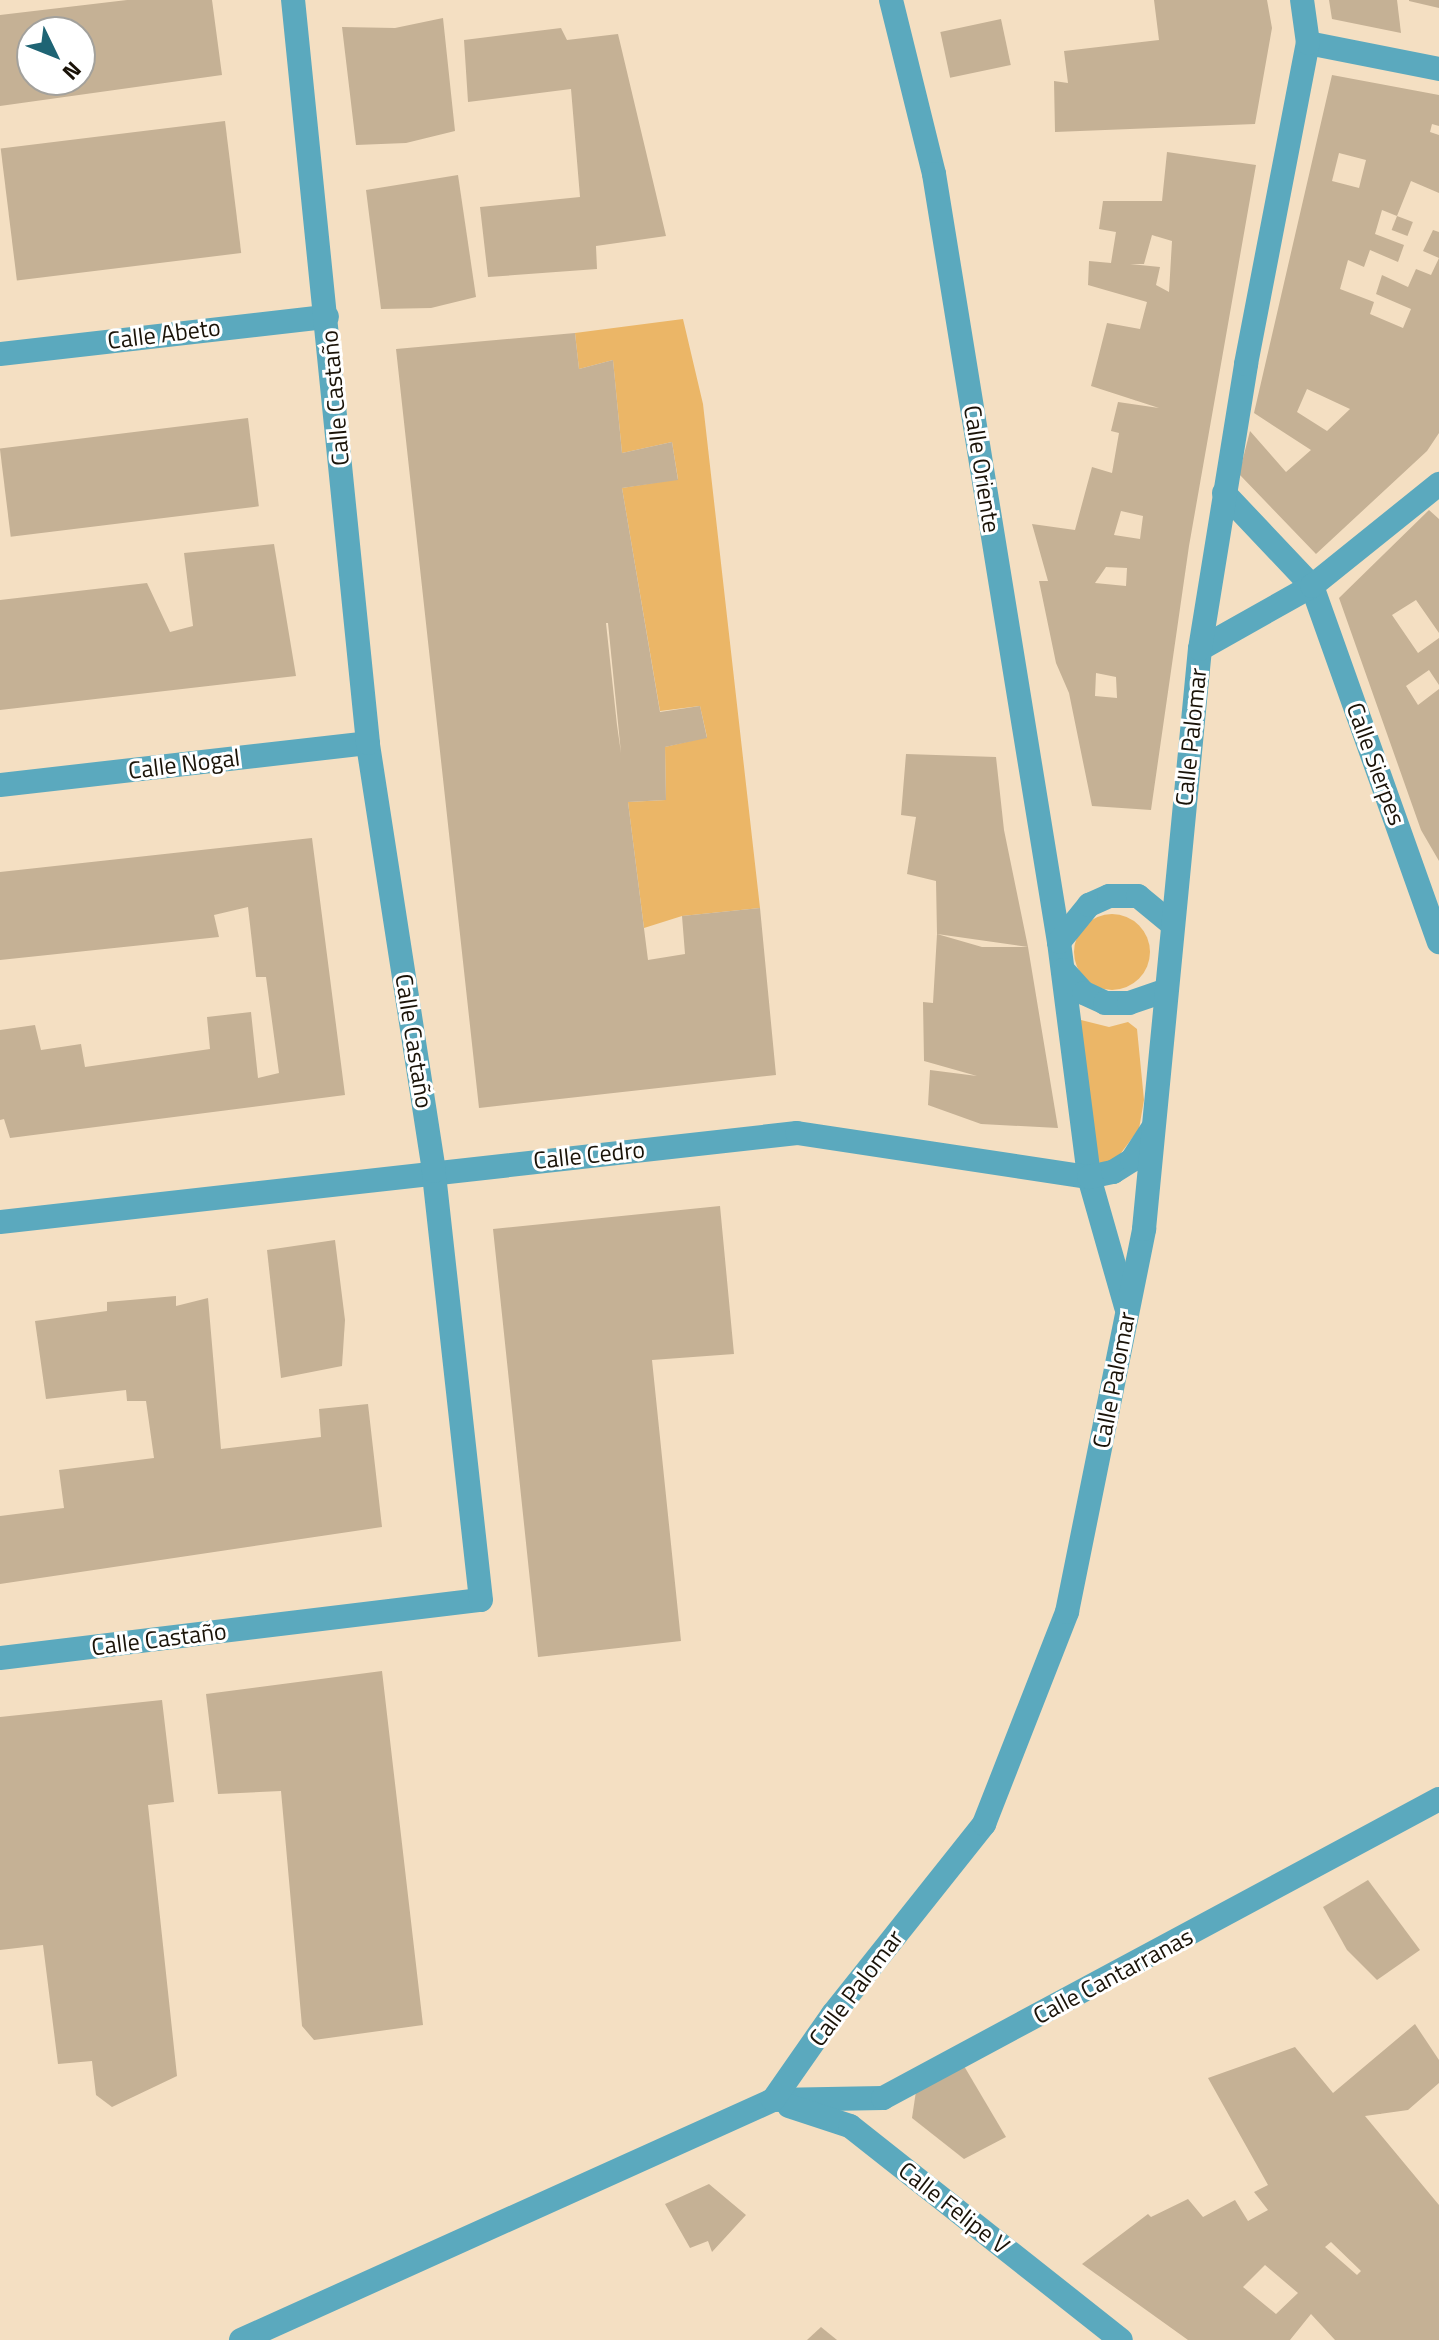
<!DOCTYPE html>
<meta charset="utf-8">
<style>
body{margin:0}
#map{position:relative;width:1439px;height:2340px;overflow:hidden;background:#f4dfc2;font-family:"Titillium Web",sans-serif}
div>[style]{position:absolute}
.green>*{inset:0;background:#ebb667}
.round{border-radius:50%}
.building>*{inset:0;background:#c5b195;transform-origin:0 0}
.street>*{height:24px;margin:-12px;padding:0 12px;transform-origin:12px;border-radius:12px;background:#5ba9be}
span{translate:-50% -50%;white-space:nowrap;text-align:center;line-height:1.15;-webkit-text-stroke:6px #fff;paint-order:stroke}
.street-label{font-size:24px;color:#1a1308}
.north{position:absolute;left:16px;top:16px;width:80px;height:80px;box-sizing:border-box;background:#fff;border:2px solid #a3a19c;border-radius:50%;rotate:133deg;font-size:22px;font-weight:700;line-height:32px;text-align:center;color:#1a1308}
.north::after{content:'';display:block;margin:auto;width:28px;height:36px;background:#1e6474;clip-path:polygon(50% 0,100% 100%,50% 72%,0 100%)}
</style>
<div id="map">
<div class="green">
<i style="clip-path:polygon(683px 319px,703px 404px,760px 908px,682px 916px,644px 928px,628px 802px,666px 800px,665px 747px,707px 737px,700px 706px,660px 711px,622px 488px,678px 479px,672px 442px,622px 453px,613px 360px,579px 369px,575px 333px)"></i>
<i class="round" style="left:1074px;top:914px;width:76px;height:76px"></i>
<i style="clip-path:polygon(1077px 1019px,1109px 1027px,1128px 1022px,1137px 1029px,1144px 1100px,1139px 1129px,1115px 1161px,1100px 1164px,1095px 1152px)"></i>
</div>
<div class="building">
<i style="clip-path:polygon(evenodd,127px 0,212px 0,222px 75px,0 106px,0 15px,127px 0,32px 32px,80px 32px,80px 80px,32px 80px,32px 32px)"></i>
<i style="clip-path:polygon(1154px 0,1267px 0,1272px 28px,1255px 124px,1055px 132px,1054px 81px,1068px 83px,1064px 51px,1159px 40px)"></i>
<i style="clip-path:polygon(1329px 0,1397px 0,1401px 33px,1332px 19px)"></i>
<i style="clip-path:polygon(1439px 0,1439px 8px,1409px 1px,1409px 0)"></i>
<i style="clip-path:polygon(443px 18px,455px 131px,406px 143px,356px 145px,342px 27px,395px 28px)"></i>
<i style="left:1001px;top:19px;width:47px;height:62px;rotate:78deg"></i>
<i style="clip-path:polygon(561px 28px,567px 40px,618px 34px,666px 236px,596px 246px,597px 269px,488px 277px,480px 207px,580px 197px,571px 89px,468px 102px,464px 40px)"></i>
<i style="clip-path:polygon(evenodd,1332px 75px,1439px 95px,1439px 126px,1432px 124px,1430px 132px,1439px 135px,1439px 193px,1411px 181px,1397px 216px,1382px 210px,1375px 234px,1404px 245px,1398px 262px,1370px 250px,1364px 267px,1348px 260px,1340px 289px,1374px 302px,1370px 314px,1403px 328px,1411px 309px,1376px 294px,1382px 275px,1408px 287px,1416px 269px,1431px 275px,1439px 258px,1423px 251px,1433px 230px,1439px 232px,1439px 433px,1427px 451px,1316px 554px,1239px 474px,1250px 431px,1286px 472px,1311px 450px,1254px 413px,1332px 75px,1339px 153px,1366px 160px,1359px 188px,1332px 181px,1339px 153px,1332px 75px,1307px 389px,1350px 409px,1327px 431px,1297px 412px,1307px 389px)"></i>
<i style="left:225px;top:121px;width:133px;height:226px;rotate:83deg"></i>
<i style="clip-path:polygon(evenodd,1167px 152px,1256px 165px,1189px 546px,1151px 810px,1092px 806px,1069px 693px,1056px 663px,1039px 581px,1048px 581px,1032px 524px,1075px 530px,1092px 467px,1112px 473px,1119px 433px,1111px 431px,1118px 402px,1159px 408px,1091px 386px,1107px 323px,1140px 329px,1147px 302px,1088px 285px,1089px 261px,1111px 263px,1116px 232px,1099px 229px,1103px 201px,1162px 201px,1167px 152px,1152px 235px,1172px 241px,1169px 292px,1156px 285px,1160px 267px,1130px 264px,1144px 264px,1152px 235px,1167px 152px,1121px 511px,1143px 516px,1140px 539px,1114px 535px,1121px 511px,1167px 152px,1106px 567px,1127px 568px,1126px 586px,1095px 583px,1106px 567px,1167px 152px,1096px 673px,1116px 677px,1117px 698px,1095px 696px,1096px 673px)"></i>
<i style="clip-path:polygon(458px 175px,476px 297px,431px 308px,381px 309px,366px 190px)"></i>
<i style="left:1397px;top:216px;width:17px;height:15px;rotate:21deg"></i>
<i style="clip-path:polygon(evenodd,575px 333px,579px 369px,613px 360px,622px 453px,672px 442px,678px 480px,622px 488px,660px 712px,700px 706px,707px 738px,665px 747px,666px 800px,628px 802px,648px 960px,685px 954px,682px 916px,760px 908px,776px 1075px,479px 1108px,396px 349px,575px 333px,606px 623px,608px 623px,621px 753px,617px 725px,606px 623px)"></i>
<i style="left:248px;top:418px;width:89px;height:250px;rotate:83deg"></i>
<i style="clip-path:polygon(1429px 510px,1439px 519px,1439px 633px,1416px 600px,1392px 615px,1418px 653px,1439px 638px,1439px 685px,1429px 670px,1406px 686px,1418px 705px,1439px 689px,1439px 861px,1421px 830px,1339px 598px)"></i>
<i style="clip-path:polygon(274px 544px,296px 676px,0 710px,0 600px,147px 583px,170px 632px,193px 626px,184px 553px)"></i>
<i style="clip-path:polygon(906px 754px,996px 757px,1004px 830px,1028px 947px,1058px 1128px,981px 1124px,928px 1105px,930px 1070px,977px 1076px,924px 1061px,923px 1002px,933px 1003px,937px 934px,982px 947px,1028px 947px,937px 934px,936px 881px,907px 874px,916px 817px,901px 815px)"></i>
<i style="clip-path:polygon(312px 838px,345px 1095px,10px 1138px,4px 1119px,0 1120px,0 1030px,35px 1025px,41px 1050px,81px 1044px,85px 1067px,210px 1049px,207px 1017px,251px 1012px,258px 1078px,279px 1073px,266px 977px,256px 977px,248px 907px,214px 915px,219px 937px,0 960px,0 872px)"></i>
<i style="clip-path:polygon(720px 1206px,734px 1354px,652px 1360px,681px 1641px,538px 1657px,493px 1229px)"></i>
<i style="clip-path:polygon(335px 1240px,345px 1320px,342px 1366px,281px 1378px,267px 1250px)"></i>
<i style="clip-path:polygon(176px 1296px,176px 1306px,208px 1298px,221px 1449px,321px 1437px,319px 1409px,368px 1404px,382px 1527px,0 1584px,0 1516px,64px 1508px,59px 1470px,154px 1458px,146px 1401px,127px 1401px,126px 1390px,46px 1399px,35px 1321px,107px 1311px,107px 1302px)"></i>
<i style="clip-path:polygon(382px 1671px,423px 2025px,314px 2040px,302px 2026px,281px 1791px,218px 1794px,206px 1694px)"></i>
<i style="clip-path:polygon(162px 1700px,174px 1802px,148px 1805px,177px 2076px,112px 2107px,96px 2095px,92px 2061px,58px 2064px,43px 1945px,0 1950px,0 1717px)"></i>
<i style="clip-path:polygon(1368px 1880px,1420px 1950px,1377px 1980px,1347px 1950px,1323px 1907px)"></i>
<i style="clip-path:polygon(evenodd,1415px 2024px,1439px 2060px,1439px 2083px,1408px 2110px,1365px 2116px,1439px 2205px,1439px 2340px,1335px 2340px,1311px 2314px,1290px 2340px,1188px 2340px,1082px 2264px,1148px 2214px,1151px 2217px,1188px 2199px,1203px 2217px,1235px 2200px,1248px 2221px,1268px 2210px,1254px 2192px,1268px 2185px,1208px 2078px,1295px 2047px,1333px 2093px,1415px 2024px,1331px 2242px,1361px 2271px,1357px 2275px,1325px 2247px,1331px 2242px,1415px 2024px,1265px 2265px,1298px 2293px,1276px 2314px,1243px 2287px,1265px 2265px)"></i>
<i style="clip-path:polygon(964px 2066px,1006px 2137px,964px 2159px,912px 2118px,916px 2091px)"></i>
<i style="clip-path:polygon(709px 2184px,746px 2215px,712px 2252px,708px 2241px,690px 2248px,665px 2204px)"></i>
<i style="clip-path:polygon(821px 2327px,837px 2340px,807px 2340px)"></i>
</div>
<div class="street">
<i style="left:891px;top:0;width:179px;rotate:76.1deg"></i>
<i style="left:934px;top:174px;width:778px;rotate:80.76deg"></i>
<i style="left:1059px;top:942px;width:237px;rotate:82.7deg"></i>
<i style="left:1089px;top:1177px;width:135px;rotate:74.1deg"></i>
<i style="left:1308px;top:43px;width:134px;rotate:11.2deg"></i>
<i style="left:0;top:354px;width:329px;rotate:-6.5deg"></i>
<i style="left:1224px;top:493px;width:128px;rotate:46.6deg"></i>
<i style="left:1312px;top:586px;width:378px;rotate:70.4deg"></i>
<i style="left:1200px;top:649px;width:129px;rotate:-29.4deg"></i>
<i style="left:1312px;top:586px;width:163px;rotate:-38.8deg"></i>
<i style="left:0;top:785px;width:370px;rotate:-6.5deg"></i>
<i style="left:1059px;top:942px;width:48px;rotate:-51deg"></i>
<i style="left:1089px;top:905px;width:22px;rotate:-24deg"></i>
<i style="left:1109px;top:896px;width:29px"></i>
<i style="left:1138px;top:896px;width:44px;rotate:39.5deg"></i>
<i style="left:1063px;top:970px;width:31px;rotate:48deg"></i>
<i style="left:1084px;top:993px;width:23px;rotate:25deg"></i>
<i style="left:1105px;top:1003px;width:24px"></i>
<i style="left:1129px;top:1003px;width:39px;rotate:-19deg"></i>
<i style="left:0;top:1222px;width:802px;rotate:-6.37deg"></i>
<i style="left:797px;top:1133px;width:295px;rotate:8.6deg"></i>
<i style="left:1089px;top:1177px;width:25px;rotate:-12deg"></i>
<i style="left:1113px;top:1172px;width:22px;rotate:-32deg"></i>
<i style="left:1132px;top:1160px;width:37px;rotate:-57deg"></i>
<i style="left:0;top:1658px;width:484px;rotate:-6.9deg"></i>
<i style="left:481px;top:1600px;width:432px;rotate:-96.3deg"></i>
<i style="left:434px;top:1171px;width:433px;rotate:-98.8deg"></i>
<i style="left:368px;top:743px;width:747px;rotate:-95.76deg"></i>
<i style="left:773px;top:2100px;width:110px;rotate:-1deg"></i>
<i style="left:883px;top:2098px;width:631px;rotate:-28.27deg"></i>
<i style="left:789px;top:2106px;width:64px;rotate:18.2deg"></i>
<i style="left:850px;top:2126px;width:345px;rotate:38.3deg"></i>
<i style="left:241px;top:2340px;width:584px;rotate:-24.28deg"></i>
<i style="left:773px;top:2100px;width:105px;rotate:-55.1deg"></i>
<i style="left:833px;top:2014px;width:243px;rotate:-51.5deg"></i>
<i style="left:984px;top:1824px;width:228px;rotate:-68.6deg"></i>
<i style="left:1067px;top:1612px;width:391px;rotate:-78.6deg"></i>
<i style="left:1144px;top:1229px;width:583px;rotate:-84.49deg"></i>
<i style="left:1200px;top:649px;width:289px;rotate:-80.8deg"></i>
<i style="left:1246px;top:364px;width:327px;rotate:-79.1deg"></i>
<i style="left:1308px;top:43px;width:43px;rotate:-97.9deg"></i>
</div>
<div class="street-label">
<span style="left:164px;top:334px;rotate:-7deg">Calle Abeto</span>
<span style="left:335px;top:398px;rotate:-95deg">Calle Castaño</span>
<span style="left:982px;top:469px;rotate:81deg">Calle Oriente</span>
<span style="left:1191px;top:737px;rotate:-84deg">Calle Palomar</span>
<span style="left:184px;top:764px;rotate:-7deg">Calle Nogal</span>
<span style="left:1376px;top:764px;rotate:70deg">Calle Sierpes</span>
<span style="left:414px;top:1041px;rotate:81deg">Calle Castaño</span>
<span style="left:589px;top:1155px;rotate:-6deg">Calle Cedro</span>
<span style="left:1114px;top:1380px;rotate:-79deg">Calle Palomar</span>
<span style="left:159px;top:1639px;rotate:-7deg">Calle Castaño</span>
<span style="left:1113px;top:1976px;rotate:-28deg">Calle Cantarranas</span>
<span style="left:856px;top:1988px;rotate:-53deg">Calle Palomar</span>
<span style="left:954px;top:2208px;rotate:38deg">Calle Felipe V</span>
</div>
<div class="north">N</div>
</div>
